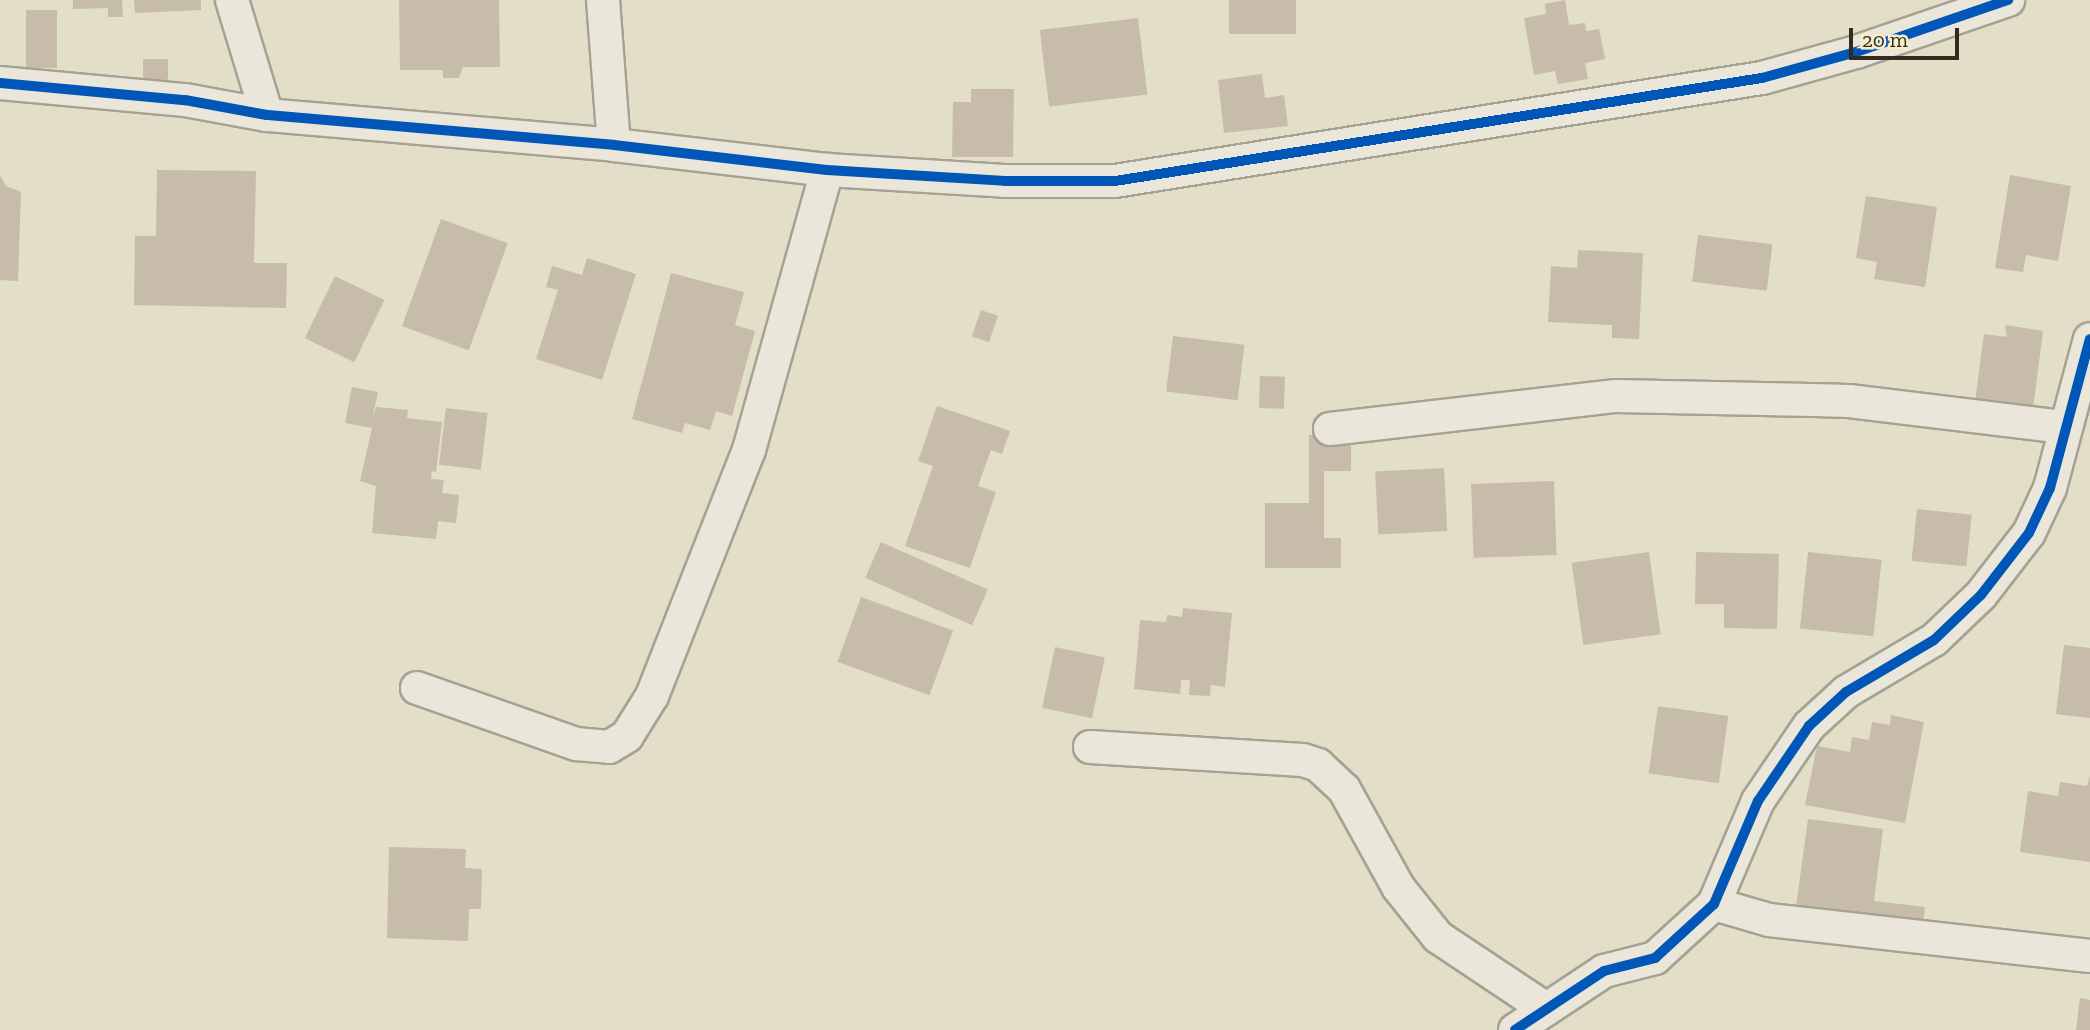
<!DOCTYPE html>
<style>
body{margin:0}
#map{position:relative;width:2090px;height:1030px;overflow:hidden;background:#e2dec8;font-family:"Zilla Slab",serif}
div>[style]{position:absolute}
.building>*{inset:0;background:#c6bca9;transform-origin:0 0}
.roads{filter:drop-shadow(2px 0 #a6a292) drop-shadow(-2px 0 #a6a292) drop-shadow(0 2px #a6a292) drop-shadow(0 -2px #a6a292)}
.minor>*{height:32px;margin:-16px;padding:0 16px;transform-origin:16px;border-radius:16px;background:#eae7da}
.cycleway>*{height:10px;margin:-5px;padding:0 5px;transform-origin:5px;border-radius:5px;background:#0057b8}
span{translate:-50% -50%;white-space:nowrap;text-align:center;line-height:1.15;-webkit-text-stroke:7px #f4eecd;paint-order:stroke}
.scale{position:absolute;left:1849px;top:28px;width:110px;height:32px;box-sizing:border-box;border:4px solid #342b1c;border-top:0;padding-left:9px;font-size:21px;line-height:24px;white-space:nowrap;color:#342b1c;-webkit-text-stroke:5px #f4eecd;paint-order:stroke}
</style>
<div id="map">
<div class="building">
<i style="clip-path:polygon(73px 0,122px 0,123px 17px,108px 17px,108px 8px,73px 9px)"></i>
<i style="clip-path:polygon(134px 0,201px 0,201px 10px,135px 13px)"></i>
<i style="clip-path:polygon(399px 0,499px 0,500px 67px,463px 67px,459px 78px,443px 78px,443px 70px,400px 70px)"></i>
<i style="left:1229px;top:0;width:67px;height:34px"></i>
<i style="clip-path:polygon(1565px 0,1569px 25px,1585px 23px,1586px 31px,1599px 29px,1605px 59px,1585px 63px,1588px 79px,1558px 84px,1555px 71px,1534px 75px,1524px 18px,1546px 14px,1545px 4px)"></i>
<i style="left:26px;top:10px;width:31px;height:58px"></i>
<i style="left:1138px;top:18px;width:77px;height:99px;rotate:83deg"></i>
<i style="left:143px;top:59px;width:25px;height:30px"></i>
<i style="clip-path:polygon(1262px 74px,1265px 98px,1284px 95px,1288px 126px,1224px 133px,1218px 80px)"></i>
<i style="clip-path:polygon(971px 89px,1014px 89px,1013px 157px,952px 157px,953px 102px,971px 102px)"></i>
<i style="clip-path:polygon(157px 170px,256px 171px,254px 263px,287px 263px,286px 308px,134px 305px,135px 236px,156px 236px)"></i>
<i style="clip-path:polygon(0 175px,6px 186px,21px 192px,18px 281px,0 280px)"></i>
<i style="clip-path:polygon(2010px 175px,2071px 186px,2058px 261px,2026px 255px,2023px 272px,1995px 268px)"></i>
<i style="clip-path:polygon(1866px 196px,1937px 207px,1925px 287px,1874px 279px,1877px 262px,1856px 258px)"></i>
<i style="left:441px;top:219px;width:71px;height:114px;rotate:20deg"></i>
<i style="left:1698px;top:235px;width:75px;height:47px;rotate:7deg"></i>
<i style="clip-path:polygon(1578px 250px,1643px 253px,1639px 339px,1612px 338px,1612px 325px,1548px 322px,1551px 266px,1577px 268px)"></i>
<i style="clip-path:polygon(587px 258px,636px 274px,602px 380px,536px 359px,558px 290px,546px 287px,552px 266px,582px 275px)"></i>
<i style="clip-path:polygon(671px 273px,744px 292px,735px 325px,755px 331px,732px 416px,716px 411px,710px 430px,685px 423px,682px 433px,632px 419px)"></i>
<i style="left:335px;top:276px;width:55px;height:69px;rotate:26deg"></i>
<i style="left:981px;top:310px;width:18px;height:28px;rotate:19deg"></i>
<i style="clip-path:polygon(2005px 325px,2043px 331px,2033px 409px,1975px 401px,1984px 334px,2007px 337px)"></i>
<i style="left:1173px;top:336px;width:72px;height:56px;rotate:7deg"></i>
<i style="left:1260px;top:376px;width:25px;height:32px;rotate:2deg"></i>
<i style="clip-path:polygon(352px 387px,378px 392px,372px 420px,376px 407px,408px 410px,407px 418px,442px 422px,436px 472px,432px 471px,431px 479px,444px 480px,442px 493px,459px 495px,456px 523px,438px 521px,436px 539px,372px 533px,376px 486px,360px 481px,372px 428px,345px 423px)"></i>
<i style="clip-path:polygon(937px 406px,1010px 431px,1002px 454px,991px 450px,978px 486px,996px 492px,970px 568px,905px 546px,933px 466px,918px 461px)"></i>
<i style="left:446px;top:408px;width:42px;height:57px;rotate:7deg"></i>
<i style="clip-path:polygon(1309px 435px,1351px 435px,1351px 471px,1324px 471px,1324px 538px,1341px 538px,1341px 568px,1265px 568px,1265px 503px,1309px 503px)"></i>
<i style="left:1444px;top:468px;width:63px;height:69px;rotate:87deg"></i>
<i style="left:1554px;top:481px;width:74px;height:83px;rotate:88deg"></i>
<i style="left:1917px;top:509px;width:55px;height:52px;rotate:6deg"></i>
<i style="left:881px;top:542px;width:117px;height:39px;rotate:24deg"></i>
<i style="left:1649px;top:552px;width:83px;height:78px;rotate:82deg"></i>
<i style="clip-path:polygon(1696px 552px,1779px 554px,1777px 629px,1724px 628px,1724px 604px,1695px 604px)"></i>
<i style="left:1808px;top:552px;width:74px;height:77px;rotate:6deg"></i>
<i style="left:861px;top:597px;width:98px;height:69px;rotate:20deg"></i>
<i style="clip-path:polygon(1183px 608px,1232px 613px,1225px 687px,1211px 685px,1210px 696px,1189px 695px,1190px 680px,1181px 680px,1180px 694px,1134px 689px,1140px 620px,1166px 622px,1167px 615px,1182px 617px)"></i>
<i style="clip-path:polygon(2064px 645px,2090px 648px,2090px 718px,2056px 714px)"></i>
<i style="left:1055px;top:647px;width:51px;height:62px;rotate:12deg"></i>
<i style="left:1658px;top:706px;width:71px;height:68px;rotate:8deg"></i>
<i style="clip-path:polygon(1891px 715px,1924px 722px,1905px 823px,1805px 805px,1817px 746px,1850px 752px,1852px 737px,1869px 740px,1872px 722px,1890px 725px)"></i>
<i style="clip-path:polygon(2090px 776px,2090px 862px,2020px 852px,2028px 791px,2058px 796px,2060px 782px,2087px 786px)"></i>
<i style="clip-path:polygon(1808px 819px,1883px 829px,1874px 901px,1925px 907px,1922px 931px,1795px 914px)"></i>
<i style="clip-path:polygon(389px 847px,466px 849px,465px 868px,482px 869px,481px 909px,469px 909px,468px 941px,387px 938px)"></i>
<i style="clip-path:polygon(2080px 998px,2090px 1000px,2090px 1030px,2076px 1030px)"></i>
</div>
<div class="roads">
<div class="minor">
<i style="left:232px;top:0;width:120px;rotate:73.1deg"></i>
<i style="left:603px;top:0;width:145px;rotate:85.7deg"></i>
<i style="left:0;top:83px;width:186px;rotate:5.3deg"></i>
<i style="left:185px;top:100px;width:83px;rotate:10.4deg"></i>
<i style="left:267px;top:115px;width:348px;rotate:4.9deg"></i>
<i style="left:614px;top:145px;width:214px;rotate:6.7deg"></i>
<i style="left:827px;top:170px;width:178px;rotate:3.5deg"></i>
<i style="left:1005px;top:181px;width:110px"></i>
<i style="left:1115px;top:181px;width:655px;rotate:-9.05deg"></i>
<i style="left:1762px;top:78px;width:98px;rotate:-15.5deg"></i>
<i style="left:1856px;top:52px;width:161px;rotate:-18.9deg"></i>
<i style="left:1330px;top:429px;width:288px;rotate:-6.6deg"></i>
<i style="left:1616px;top:396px;width:233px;rotate:1.2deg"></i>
<i style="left:1849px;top:401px;width:217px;rotate:6.9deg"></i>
<i style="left:417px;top:688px;width:169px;rotate:19.4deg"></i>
<i style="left:576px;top:744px;width:33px;rotate:5deg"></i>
<i style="left:609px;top:747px;width:21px;rotate:-31deg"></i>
<i style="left:627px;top:736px;width:47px;rotate:-58deg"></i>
<i style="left:652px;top:696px;width:264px;rotate:-68.5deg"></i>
<i style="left:749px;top:450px;width:291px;rotate:-74.4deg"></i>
<i style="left:1090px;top:747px;width:213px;rotate:3.5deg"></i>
<i style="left:1303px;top:760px;width:16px;rotate:18deg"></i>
<i style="left:1318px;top:765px;width:35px;rotate:43deg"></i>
<i style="left:1344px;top:789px;width:112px;rotate:61.1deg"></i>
<i style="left:1398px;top:887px;width:64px;rotate:51.3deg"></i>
<i style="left:1438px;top:937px;width:130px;rotate:33.7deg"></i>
<i style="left:1714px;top:904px;width:57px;rotate:16.2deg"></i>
<i style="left:1769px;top:920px;width:323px;rotate:6.4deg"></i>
<i style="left:1515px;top:1030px;width:107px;rotate:-33.5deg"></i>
<i style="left:1604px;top:971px;width:53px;rotate:-14.3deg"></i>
<i style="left:1655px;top:958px;width:80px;rotate:-42.5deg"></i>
<i style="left:1714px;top:904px;width:112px;rotate:-66.9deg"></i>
<i style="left:1758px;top:801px;width:91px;rotate:-55.8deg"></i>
<i style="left:1809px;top:726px;width:50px;rotate:-42.6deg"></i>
<i style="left:1846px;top:692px;width:102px;rotate:-30.6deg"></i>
<i style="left:1934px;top:640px;width:65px;rotate:-43.8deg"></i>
<i style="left:1981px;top:595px;width:78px;rotate:-52.3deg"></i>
<i style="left:2029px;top:533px;width:50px;rotate:-65deg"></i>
<i style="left:2050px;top:488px;width:154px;rotate:-75deg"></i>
</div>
</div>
<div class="cycleway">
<i style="left:0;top:83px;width:186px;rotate:5.3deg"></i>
<i style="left:185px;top:100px;width:83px;rotate:10.4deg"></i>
<i style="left:267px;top:115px;width:348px;rotate:4.9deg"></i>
<i style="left:614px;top:145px;width:214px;rotate:6.7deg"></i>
<i style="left:827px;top:170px;width:178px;rotate:3.5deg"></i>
<i style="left:1005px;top:181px;width:110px"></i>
<i style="left:1115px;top:181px;width:655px;rotate:-9.05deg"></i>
<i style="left:1762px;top:78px;width:98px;rotate:-15.5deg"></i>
<i style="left:1856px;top:52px;width:161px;rotate:-18.9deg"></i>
<i style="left:1515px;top:1030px;width:107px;rotate:-33.5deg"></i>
<i style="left:1604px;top:971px;width:53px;rotate:-14.3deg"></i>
<i style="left:1655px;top:958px;width:80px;rotate:-42.5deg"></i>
<i style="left:1714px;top:904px;width:112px;rotate:-66.9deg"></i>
<i style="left:1758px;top:801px;width:91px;rotate:-55.8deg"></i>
<i style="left:1809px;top:726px;width:50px;rotate:-42.6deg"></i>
<i style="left:1846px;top:692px;width:102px;rotate:-30.6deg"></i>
<i style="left:1934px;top:640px;width:65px;rotate:-43.8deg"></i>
<i style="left:1981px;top:595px;width:78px;rotate:-52.3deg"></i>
<i style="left:2029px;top:533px;width:50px;rotate:-65deg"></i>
<i style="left:2050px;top:488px;width:154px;rotate:-75deg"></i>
</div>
<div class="scale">20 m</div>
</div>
